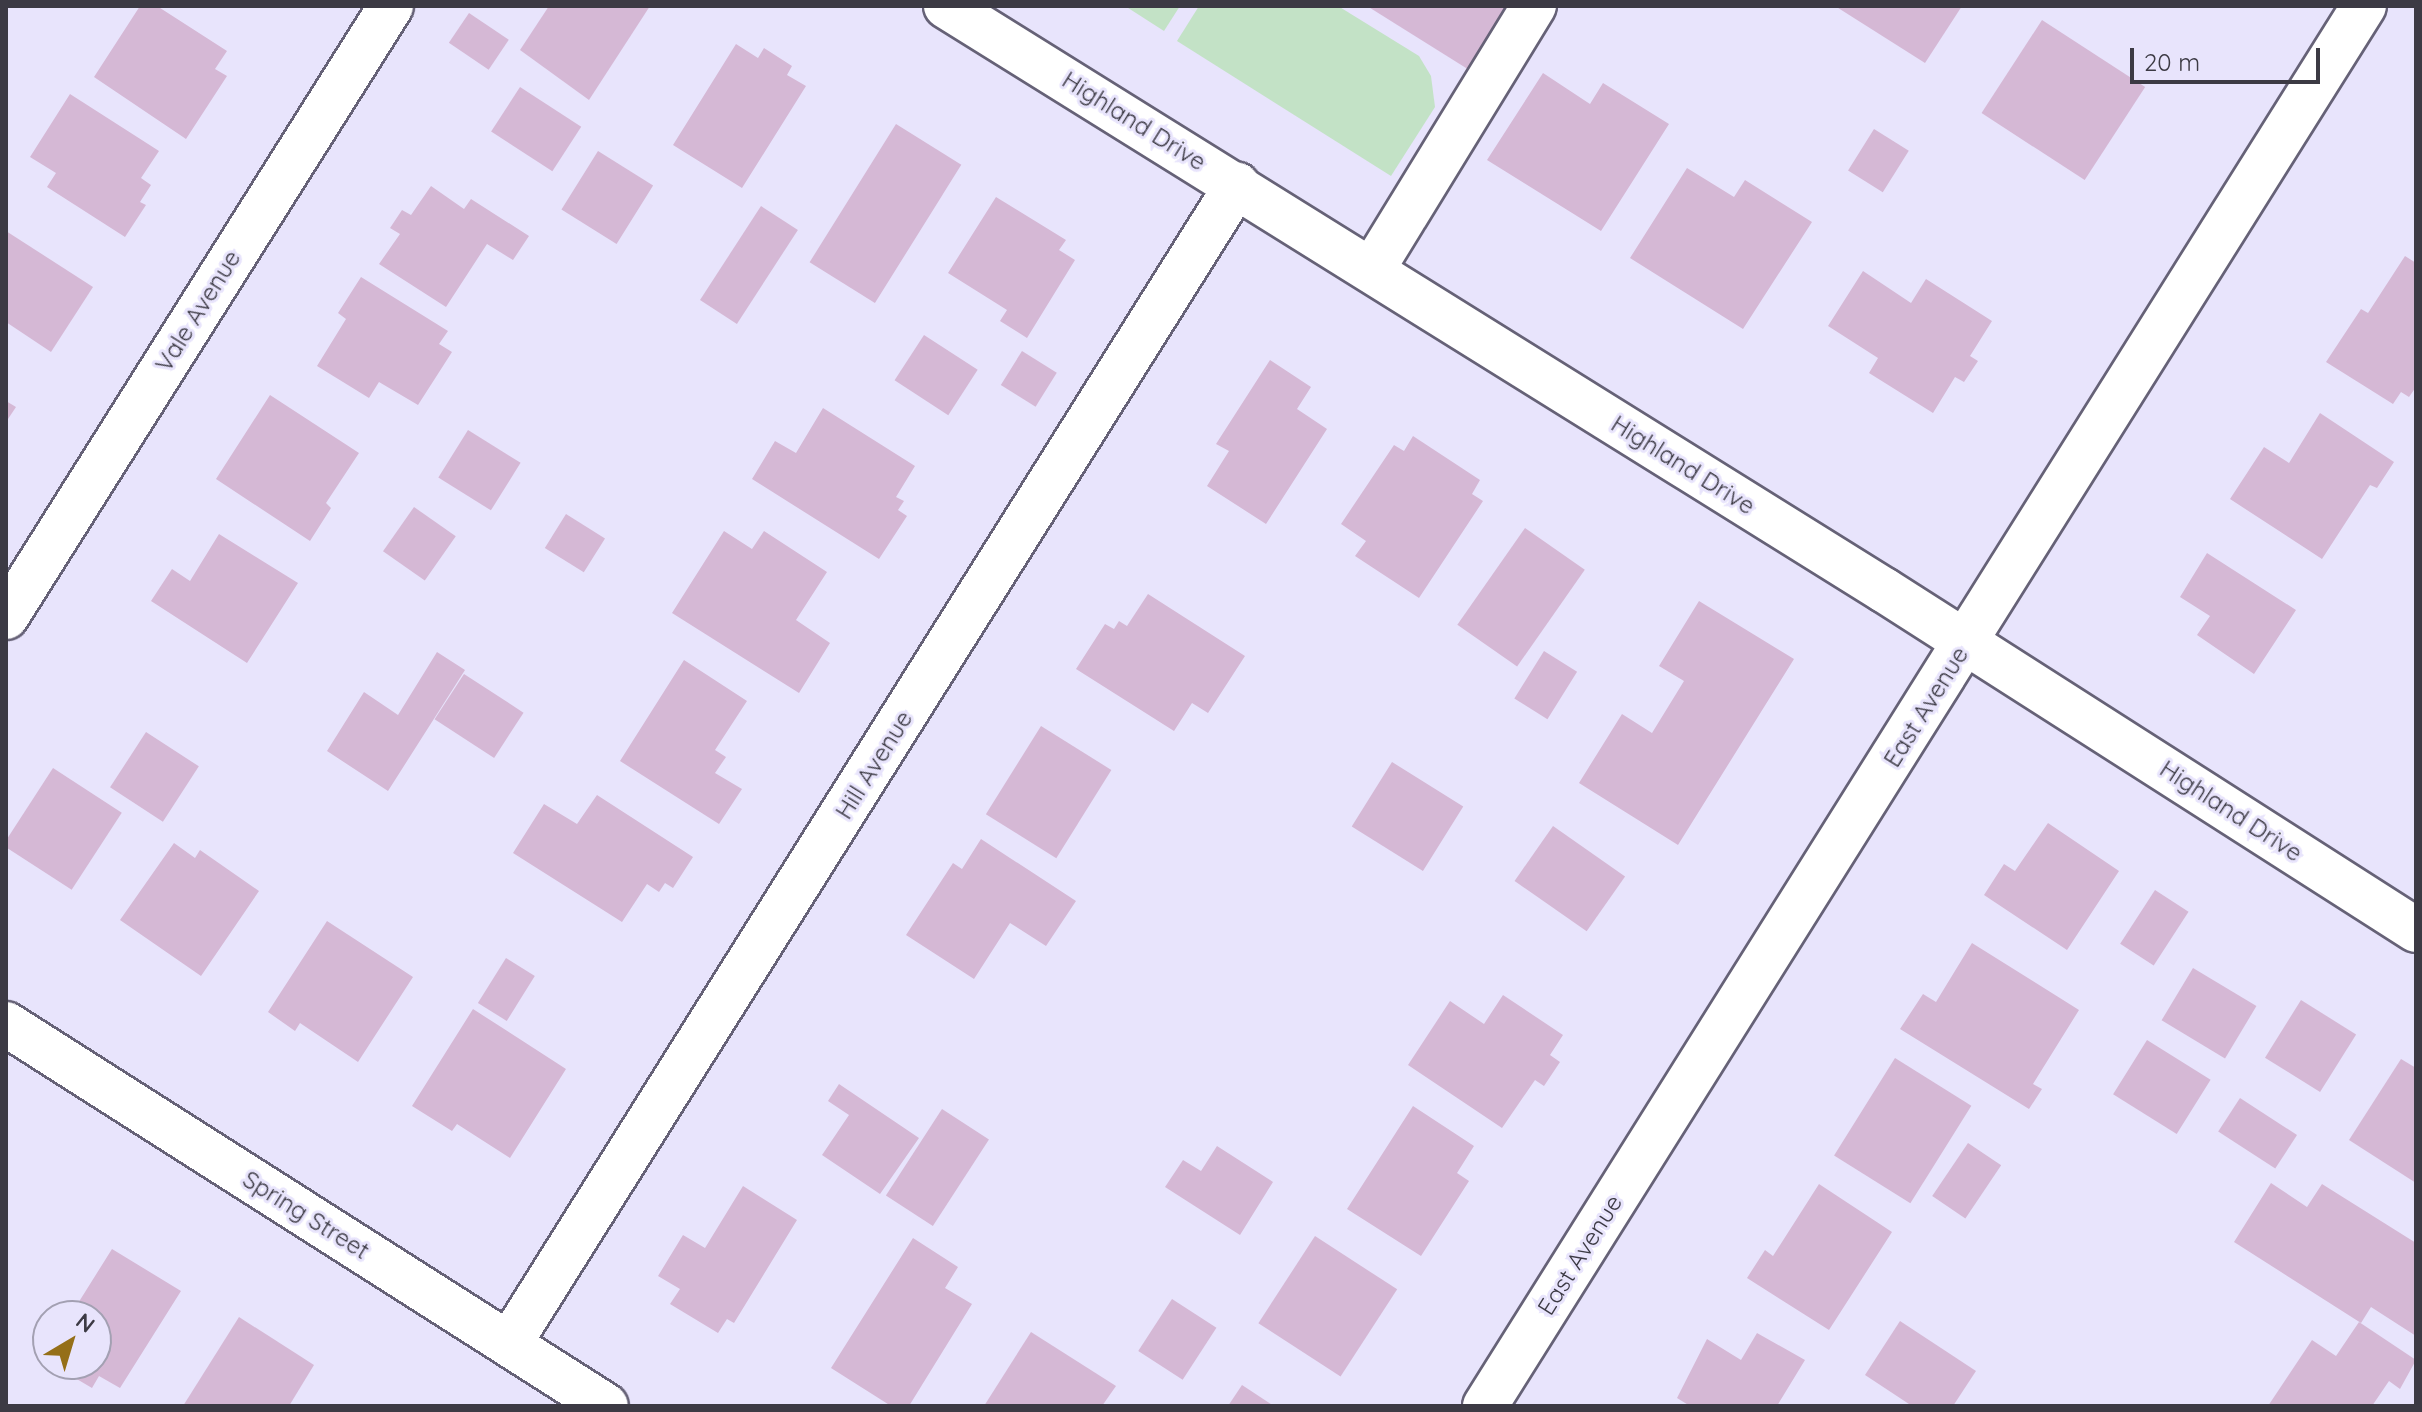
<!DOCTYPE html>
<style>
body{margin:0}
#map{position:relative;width:2422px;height:1412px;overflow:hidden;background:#e8e4fc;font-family:Quicksand,sans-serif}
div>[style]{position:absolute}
.green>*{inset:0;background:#c3e2c6}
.building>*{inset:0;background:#d5b8d5;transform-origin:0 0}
.roads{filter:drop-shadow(2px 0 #666277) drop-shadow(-2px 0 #666277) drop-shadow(0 2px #666277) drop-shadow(0 -2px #666277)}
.minor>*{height:44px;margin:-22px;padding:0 22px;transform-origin:22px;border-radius:22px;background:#fff}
span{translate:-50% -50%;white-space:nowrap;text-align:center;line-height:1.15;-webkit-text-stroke:6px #e8e4fc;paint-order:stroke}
.street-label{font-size:24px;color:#3c3a44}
.frame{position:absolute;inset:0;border:8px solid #3c3a44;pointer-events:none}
.north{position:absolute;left:32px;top:1300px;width:80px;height:80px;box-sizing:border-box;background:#e8e4fc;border:2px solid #a3a0b2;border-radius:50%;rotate:38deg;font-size:22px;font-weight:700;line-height:32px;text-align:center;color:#3c3a44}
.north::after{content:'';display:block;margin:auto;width:28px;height:36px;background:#956f18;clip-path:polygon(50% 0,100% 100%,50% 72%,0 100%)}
.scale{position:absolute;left:2130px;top:48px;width:190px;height:36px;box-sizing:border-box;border:4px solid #3c3a44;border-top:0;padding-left:10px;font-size:24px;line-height:28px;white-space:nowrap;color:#3c3a44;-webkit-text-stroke:6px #e8e4fc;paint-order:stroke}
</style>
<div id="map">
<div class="green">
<i style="clip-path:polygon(1125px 6px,1180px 6px,1164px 31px)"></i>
<i style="clip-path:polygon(1199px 6px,1338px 6px,1419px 56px,1431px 76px,1435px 107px,1391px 176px,1177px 41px)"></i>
</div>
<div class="building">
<i style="clip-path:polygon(140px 6px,157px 6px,227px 51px,215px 69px,227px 76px,186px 139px,94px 77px)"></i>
<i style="clip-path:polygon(549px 6px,650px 6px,589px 100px,520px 50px)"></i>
<i style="clip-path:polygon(1367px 6px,1517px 6px,1474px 73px)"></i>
<i style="clip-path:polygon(1835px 6px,1962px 6px,1925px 63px)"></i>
<i style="left:469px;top:13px;width:48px;height:36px;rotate:34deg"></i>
<i style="left:2042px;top:20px;width:123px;height:111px;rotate:33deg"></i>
<i style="clip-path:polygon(736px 44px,758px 58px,764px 48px,792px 66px,787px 75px,806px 86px,742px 188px,673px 145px)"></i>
<i style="clip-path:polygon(1543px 73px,1590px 104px,1603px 83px,1669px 124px,1601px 231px,1487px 160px)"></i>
<i style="left:520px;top:87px;width:73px;height:53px;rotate:33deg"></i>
<i style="clip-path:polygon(70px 94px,159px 151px,141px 178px,151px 185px,140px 202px,146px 205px,125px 237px,47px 187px,56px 173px,30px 157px)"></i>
<i style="left:896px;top:124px;width:77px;height:163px;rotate:32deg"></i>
<i style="left:1874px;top:129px;width:41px;height:49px;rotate:32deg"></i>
<i style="left:598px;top:151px;width:65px;height:69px;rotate:32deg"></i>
<i style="clip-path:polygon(1687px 168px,1734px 197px,1745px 180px,1812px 222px,1743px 329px,1630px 258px)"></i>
<i style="clip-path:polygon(431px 186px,464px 209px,471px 199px,529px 236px,513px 260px,487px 244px,446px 307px,379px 264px,400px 234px,390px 228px,402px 210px,411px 215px)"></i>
<i style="clip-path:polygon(996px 197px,1066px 240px,1059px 250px,1075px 260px,1027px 338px,1000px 321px,1007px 310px,948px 273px)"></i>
<i style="left:761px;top:206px;width:44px;height:112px;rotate:33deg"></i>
<i style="clip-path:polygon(6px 231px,93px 287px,51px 352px,6px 322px)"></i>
<i style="clip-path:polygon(2405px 256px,2416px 263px,2416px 387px,2409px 397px,2401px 392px,2393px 404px,2326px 362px,2361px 309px,2368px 313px)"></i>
<i style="clip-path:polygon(1863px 271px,1911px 303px,1926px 279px,1992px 321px,1970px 356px,1978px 361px,1964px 382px,1955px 377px,1933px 413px,1869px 373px,1878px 358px,1828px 326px)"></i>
<i style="clip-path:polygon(361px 277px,448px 331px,439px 344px,452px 352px,418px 405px,379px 382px,369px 398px,317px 366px,346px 319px,338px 313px)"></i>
<i style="left:924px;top:335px;width:64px;height:54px;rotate:33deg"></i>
<i style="left:1022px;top:351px;width:41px;height:40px;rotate:32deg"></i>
<i style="clip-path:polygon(1270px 360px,1311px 387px,1297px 409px,1327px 429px,1266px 524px,1207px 486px,1229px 451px,1216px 444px)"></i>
<i style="clip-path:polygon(270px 395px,359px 453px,326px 503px,331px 508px,310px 541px,216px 479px)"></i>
<i style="clip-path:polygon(6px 401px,16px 407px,6px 422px)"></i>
<i style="clip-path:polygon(823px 408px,915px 466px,896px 497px,904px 501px,898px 510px,907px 516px,879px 559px,752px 479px,775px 441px,796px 453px)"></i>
<i style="clip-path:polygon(2320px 413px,2394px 462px,2377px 488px,2370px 485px,2322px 559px,2230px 499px,2264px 447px,2289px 463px)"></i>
<i style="left:468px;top:430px;width:62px;height:56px;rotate:32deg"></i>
<i style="clip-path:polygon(1413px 436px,1480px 480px,1472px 494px,1483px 501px,1419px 598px,1355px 556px,1366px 541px,1341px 524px,1394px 445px,1404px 451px)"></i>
<i style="left:414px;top:507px;width:51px;height:54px;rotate:35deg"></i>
<i style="left:566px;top:514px;width:46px;height:40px;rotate:32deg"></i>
<i style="left:1525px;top:528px;width:73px;height:118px;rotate:35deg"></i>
<i style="clip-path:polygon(724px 531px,752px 549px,764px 531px,827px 572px,796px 620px,830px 643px,799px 693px,672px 613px)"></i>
<i style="clip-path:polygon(219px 534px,298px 583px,247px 663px,151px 601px,172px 569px,190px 581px)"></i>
<i style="clip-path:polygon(2207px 553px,2296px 610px,2254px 674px,2197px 635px,2210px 616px,2180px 597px)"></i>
<i style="clip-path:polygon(1148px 594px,1245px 656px,1208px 713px,1192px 703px,1174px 731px,1076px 669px,1105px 624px,1114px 629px,1119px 621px,1127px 626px)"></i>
<i style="clip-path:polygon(1699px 601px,1794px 659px,1678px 845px,1579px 783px,1622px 714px,1652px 733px,1684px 681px,1659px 666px)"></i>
<i style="left:1544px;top:651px;width:39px;height:56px;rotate:32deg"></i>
<i style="clip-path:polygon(437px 652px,465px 670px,388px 791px,327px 751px,364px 692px,398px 715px)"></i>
<i style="clip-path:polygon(684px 660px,747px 701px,715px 750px,726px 757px,715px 773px,742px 789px,719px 824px,620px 761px)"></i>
<i style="left:464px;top:674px;width:71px;height:54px;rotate:33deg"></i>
<i style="left:1041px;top:726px;width:83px;height:104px;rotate:32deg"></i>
<i style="left:146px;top:732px;width:63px;height:66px;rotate:33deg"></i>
<i style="left:1392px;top:762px;width:84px;height:76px;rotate:32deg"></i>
<i style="left:53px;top:768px;width:82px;height:92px;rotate:33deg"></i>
<i style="clip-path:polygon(597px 795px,693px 857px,673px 888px,665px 883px,659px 892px,647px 884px,622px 922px,513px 853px,544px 804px,577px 824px)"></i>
<i style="clip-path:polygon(2048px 823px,2119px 871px,2067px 950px,1984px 895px,2004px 864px,2015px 871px)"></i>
<i style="left:1553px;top:826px;width:88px;height:67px;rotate:35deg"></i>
<i style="clip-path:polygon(981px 839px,1076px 901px,1046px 946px,1010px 923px,974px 979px,906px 935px,953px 863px,962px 869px)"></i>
<i style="clip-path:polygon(174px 843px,195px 858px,200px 850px,259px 891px,201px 976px,120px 920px)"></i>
<i style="left:2155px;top:890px;width:40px;height:64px;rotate:33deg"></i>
<i style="clip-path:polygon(327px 921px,413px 977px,358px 1062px,300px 1023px,295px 1031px,268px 1012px)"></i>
<i style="clip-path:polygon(1972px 943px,2079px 1010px,2033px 1084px,2042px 1089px,2029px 1109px,1900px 1029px,1923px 994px,1936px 1002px)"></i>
<i style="left:506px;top:958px;width:34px;height:53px;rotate:32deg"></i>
<i style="left:2193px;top:968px;width:74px;height:61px;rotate:31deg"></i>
<i style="clip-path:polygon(1503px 995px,1563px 1035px,1550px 1055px,1560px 1062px,1544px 1086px,1535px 1080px,1502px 1128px,1408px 1065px,1450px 1001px,1484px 1024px)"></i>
<i style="left:2301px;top:1000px;width:65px;height:68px;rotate:32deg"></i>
<i style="clip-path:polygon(473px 1009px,566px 1069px,510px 1158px,457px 1124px,452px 1131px,412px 1106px)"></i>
<i style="left:2147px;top:1040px;width:75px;height:64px;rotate:32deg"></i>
<i style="left:1895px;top:1058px;width:90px;height:115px;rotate:32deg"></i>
<i style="clip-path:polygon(2401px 1059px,2416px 1068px,2416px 1183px,2349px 1140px)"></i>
<i style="clip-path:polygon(839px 1084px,919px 1138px,880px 1194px,822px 1155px,849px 1115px,828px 1101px)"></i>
<i style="left:2240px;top:1098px;width:68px;height:40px;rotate:33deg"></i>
<i style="clip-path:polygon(1413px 1106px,1474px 1146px,1457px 1173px,1469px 1181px,1421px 1256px,1347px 1209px)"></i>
<i style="left:942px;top:1109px;width:56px;height:103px;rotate:33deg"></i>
<i style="left:1968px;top:1143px;width:40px;height:64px;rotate:34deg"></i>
<i style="clip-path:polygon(1217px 1146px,1273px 1182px,1240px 1235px,1165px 1187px,1183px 1160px,1201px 1171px)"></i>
<i style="clip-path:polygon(2271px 1183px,2307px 1207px,2322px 1184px,2416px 1243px,2416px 1336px,2371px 1307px,2361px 1323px,2234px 1242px)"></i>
<i style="clip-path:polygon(1819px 1184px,1892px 1232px,1829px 1330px,1747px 1278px,1765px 1250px,1773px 1256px)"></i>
<i style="clip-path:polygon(743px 1186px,797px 1220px,734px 1323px,727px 1319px,718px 1333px,670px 1304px,680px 1289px,658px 1276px,683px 1235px,705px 1248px)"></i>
<i style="left:1315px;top:1236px;width:98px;height:104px;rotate:33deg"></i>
<i style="clip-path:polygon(913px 1238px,958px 1267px,945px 1288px,972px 1304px,909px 1406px,891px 1406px,831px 1368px)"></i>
<i style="clip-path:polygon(112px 1249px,181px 1291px,120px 1388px,99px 1376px,92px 1388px,75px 1378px,82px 1367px,77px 1364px,96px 1364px,96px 1316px,70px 1316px)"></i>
<i style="left:1172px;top:1299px;width:53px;height:62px;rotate:33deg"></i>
<i style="clip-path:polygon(239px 1317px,314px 1365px,289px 1406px,183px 1406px)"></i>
<i style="clip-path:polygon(1900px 1321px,1976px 1371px,1953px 1406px,1912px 1406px,1865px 1375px)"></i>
<i style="clip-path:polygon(2359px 1322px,2416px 1360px,2400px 1389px,2389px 1381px,2372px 1406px,2268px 1406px,2312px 1340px,2336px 1356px)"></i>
<i style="clip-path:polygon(1031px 1332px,1116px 1386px,1102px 1406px,984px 1406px)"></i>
<i style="clip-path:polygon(1757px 1333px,1805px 1360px,1777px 1406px,1690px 1406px,1677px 1398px,1707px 1339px,1741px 1360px)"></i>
<i style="clip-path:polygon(1242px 1385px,1274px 1406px,1228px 1406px)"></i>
</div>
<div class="roads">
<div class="minor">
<i style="left:946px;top:6px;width:1105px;rotate:31.91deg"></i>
<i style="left:1884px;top:590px;width:631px;rotate:32.58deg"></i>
<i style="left:1372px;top:270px;width:310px;rotate:-58.5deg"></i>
<i style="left:6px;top:617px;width:722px;rotate:-57.78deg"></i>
<i style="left:6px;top:1024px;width:711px;rotate:32.48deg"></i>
<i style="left:509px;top:1344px;width:1369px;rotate:-57.87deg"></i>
<i style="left:1485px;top:1406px;width:1653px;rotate:-57.88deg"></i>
</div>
</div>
<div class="street-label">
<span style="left:1134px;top:121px;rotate:32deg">Highland Drive</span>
<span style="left:198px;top:311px;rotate:-58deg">Vale Avenue</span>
<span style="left:1683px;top:465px;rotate:32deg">Highland Drive</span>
<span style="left:1926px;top:707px;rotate:-58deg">East Avenue</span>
<span style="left:874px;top:765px;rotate:-58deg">Hill Avenue</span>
<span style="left:2231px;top:811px;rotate:33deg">Highland Drive</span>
<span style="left:306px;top:1215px;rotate:32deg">Spring Street</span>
<span style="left:1580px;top:1255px;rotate:-58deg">East Avenue</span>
</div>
<div class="frame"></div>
<div class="north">N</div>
<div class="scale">20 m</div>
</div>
